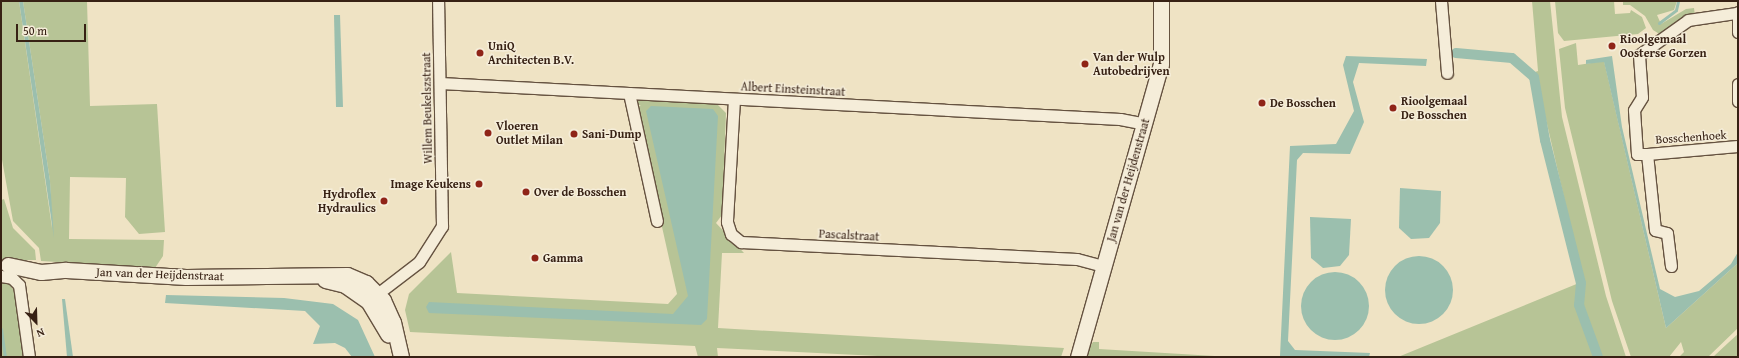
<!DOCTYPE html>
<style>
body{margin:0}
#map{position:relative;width:1739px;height:358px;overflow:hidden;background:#efe3c4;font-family:"Gentium Book Plus",serif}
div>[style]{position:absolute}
.green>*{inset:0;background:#b7c496}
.water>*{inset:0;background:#9bbfae}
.round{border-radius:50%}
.stream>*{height:3px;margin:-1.5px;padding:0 1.5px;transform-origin:1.5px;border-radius:1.5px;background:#9bbfae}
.canal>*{height:10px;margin:-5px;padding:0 5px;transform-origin:5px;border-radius:5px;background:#9bbfae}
.roads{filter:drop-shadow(1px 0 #655240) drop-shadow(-1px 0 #655240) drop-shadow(0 1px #655240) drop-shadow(0 -1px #655240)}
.street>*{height:11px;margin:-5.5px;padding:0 5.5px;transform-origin:5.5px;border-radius:5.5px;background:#f5edd9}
.secondary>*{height:15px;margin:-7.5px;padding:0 7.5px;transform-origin:7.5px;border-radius:7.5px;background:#f5edd9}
.dots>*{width:11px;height:11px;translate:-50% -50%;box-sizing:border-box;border:2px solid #f5edd9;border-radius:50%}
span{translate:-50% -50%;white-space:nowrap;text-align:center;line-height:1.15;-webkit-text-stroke:3px #f5edd9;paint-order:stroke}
.poi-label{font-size:12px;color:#372114;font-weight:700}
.left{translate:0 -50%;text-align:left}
.right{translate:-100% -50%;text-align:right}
.street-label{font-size:12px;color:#372114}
.frame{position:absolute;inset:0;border:2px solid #372114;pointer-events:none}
.north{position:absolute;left:16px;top:302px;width:40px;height:40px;-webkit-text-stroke:3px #f5edd9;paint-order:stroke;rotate:157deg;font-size:11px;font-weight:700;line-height:16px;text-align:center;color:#372114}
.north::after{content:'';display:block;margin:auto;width:14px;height:18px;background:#372114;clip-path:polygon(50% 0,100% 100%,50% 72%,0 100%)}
.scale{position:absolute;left:16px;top:24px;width:70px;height:18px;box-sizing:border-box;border:2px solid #372114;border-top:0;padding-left:5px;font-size:12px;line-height:14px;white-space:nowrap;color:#372114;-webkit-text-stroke:3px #f5edd9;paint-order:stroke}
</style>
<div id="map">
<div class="green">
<i style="clip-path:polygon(1px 1px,19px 1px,52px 228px,50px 181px,23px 1px,87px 1px,90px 106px,157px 104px,165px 232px,139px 234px,125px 217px,126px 178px,70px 177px,69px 239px,164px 240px,163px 256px,155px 268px,41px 261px,39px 248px,13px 221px,1px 154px)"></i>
<i style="clip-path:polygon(1532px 1px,1550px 1px,1562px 117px,1606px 296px,1626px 357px,1601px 357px,1583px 310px,1584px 284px,1535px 72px,1538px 71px)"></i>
<i style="clip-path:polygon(1555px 1px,1614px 1px,1615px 14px,1630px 13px,1631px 10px,1642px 17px,1646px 28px,1638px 34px,1564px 41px,1558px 33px)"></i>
<i style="clip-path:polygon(1623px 1px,1677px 1px,1674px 10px,1657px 15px,1661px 24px,1686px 9px,1694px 8px,1695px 16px,1661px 35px,1653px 30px,1645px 16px,1630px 5px,1623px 5px)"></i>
<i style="clip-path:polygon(1576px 43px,1578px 65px,1604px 61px,1666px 328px,1738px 263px,1738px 328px,1708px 357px,1679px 357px,1684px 352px,1681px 342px,1669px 357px,1631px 357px,1612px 301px,1565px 108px,1559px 49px)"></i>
<i style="clip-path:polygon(639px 99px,716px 103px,726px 113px,722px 215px,716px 223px,744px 253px,722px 253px,718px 328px,1064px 348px,1061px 357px,898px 357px,717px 348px,718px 357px,698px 357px,695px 346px,410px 332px,405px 310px,409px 294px,451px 252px,457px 293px,668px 304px,677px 294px,635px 106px,641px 106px,636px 103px)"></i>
<i style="clip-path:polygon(4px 199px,13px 228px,35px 250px,36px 260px,1px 260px,1px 200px)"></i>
<i style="clip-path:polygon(1px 280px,8px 282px,15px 292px,25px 357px,1px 357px)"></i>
<i style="clip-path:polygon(1579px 283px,1577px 312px,1595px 357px,1398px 357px)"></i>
<i style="clip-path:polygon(1738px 334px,1738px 357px,1713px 357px,1728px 343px)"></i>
<i style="clip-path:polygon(1093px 342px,1099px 342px,1099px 349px,1231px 357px,1083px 357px)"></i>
</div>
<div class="water">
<i style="clip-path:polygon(19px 1px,23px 1px,50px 181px,54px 238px)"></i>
<i style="clip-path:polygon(334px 15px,340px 15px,343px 107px,336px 107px)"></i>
<i style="clip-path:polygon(1346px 56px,1427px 59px,1426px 66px,1359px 63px,1353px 82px,1364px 122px,1350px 154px,1303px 153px,1297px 160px,1288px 341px,1295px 350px,1370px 353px,1369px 357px,1280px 356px,1290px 146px,1336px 144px,1354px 111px,1343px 65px)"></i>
<i style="clip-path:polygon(1612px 56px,1622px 127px,1660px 289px,1675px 297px,1699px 291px,1731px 264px,1738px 252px,1738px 263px,1666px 328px,1604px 62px,1586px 64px,1586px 60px)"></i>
<i style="clip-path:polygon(651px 106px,713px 109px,718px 116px,707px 319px,701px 325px,429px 313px,426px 307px,429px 302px,673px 314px,688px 296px,646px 111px)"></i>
<i style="clip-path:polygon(1400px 188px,1441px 191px,1440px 223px,1429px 238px,1411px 239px,1399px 228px)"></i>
<i style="clip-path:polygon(1310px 217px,1351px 219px,1349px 255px,1340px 266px,1323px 268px,1311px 258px)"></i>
<i class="round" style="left:1385px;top:256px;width:68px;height:68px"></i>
<i class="round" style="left:1301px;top:272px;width:68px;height:68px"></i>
<i style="clip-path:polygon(166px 295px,284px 298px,333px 304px,358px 320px,375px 357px,352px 357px,345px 348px,335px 343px,313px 344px,320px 326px,305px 311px,165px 303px)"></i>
<i style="clip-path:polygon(62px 299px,65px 299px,73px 357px,67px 357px)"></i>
</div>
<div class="stream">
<i style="left:1659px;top:23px;width:21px;rotate:-37deg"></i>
<i style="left:1676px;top:10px;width:9px;rotate:-77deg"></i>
<i style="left:1px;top:329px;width:28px;rotate:82deg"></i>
</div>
<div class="canal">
<i style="left:1456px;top:53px;width:56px;rotate:5.1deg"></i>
<i style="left:1512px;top:58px;width:29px;rotate:41deg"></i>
<i style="left:1534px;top:77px;width:64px;rotate:80.1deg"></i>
<i style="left:1545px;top:140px;width:147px;rotate:75.9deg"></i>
<i style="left:1581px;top:283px;width:22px;rotate:95deg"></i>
<i style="left:1579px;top:305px;width:55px;rotate:69.9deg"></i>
</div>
<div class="roads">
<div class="street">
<i style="left:1441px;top:1px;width:72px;rotate:85.2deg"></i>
<i style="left:1738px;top:12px;width:20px;rotate:90deg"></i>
<i style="left:440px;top:83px;width:681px;rotate:3.03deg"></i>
<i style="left:1120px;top:119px;width:25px;rotate:11deg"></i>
<i style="left:1738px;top:84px;width:17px;rotate:90deg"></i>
<i style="left:629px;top:93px;width:131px;rotate:77.7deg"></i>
<i style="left:734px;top:99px;width:123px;rotate:93.3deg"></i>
<i style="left:727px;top:222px;width:13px;rotate:72deg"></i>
<i style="left:731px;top:234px;width:13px;rotate:39deg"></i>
<i style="left:741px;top:242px;width:336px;rotate:2.9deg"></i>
<i style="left:1077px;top:259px;width:28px;rotate:15deg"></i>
<i style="left:1647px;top:154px;width:91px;rotate:-5deg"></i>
<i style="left:1671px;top:266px;width:33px;rotate:-97deg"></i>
<i style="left:1667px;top:233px;width:12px;rotate:-166deg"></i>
<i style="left:1655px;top:230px;width:76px;rotate:-96deg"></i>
<i style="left:1647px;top:154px;width:10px;rotate:180deg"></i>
<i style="left:1637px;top:154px;width:44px;rotate:-93.9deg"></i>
<i style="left:1634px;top:110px;width:15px;rotate:-58deg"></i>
<i style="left:1642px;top:97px;width:42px;rotate:-94.1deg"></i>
<i style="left:1639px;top:55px;width:60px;rotate:-35.5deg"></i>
<i style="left:1688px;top:20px;width:49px;rotate:-8.3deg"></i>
<i style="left:1px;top:276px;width:11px;rotate:10deg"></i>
<i style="left:12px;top:278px;width:10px;rotate:45deg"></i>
<i style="left:19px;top:285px;width:73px;rotate:82.1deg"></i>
<i style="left:372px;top:298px;width:59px;rotate:-37.5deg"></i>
<i style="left:419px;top:262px;width:43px;rotate:-57.4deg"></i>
<i style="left:442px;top:226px;width:225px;rotate:-91deg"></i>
</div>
<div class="secondary">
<i style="left:8px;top:265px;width:34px;rotate:12deg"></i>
<i style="left:41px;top:272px;width:25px;rotate:-5deg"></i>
<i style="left:66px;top:270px;width:120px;rotate:3.3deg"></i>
<i style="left:186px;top:277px;width:161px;rotate:-0.7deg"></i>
<i style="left:347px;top:275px;width:21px;rotate:23deg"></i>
<i style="left:366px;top:283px;width:24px;rotate:45deg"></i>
<i style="left:383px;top:300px;width:24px;rotate:66deg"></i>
<i style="left:393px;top:322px;width:36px;rotate:77deg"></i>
<i style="left:325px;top:280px;width:21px;rotate:14deg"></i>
<i style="left:345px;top:285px;width:28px;rotate:35deg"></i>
<i style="left:368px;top:301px;width:39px;rotate:59deg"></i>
<i style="left:1078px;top:357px;width:305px;rotate:-74.2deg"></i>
<i style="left:1161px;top:64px;width:63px;rotate:-90deg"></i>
</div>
</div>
<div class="dots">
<i style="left:1612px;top:46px;background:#8f2418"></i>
<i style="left:480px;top:53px;background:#8f2418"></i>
<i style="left:1085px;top:64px;background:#8f2418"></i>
<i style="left:1262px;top:103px;background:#8f2418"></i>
<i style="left:1393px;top:108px;background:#8f2418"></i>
<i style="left:488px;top:133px;background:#8f2418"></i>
<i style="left:574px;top:134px;background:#8f2418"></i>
<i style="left:479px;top:184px;background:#8f2418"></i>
<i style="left:526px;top:192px;background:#8f2418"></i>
<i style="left:384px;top:201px;background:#8f2418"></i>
<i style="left:535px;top:258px;background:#8f2418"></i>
</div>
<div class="poi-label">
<span class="left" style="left:1620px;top:46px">Rioolgemaal<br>Oosterse Gorzen</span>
<span class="left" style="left:488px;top:53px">UniQ<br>Architecten B.V.</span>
<span class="left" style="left:1093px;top:64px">Van der Wulp<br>Autobedrijven</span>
<span class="left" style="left:1401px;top:108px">Rioolgemaal<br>De Bosschen</span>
<span class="left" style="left:1270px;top:103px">De Bosschen</span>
<span class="left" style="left:496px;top:133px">Vloeren<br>Outlet Milan</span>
<span class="left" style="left:582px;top:134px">Sani-Dump</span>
<span class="right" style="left:471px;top:184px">Image Keukens</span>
<span class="left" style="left:534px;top:192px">Over de Bosschen</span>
<span class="right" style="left:376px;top:201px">Hydroflex<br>Hydraulics</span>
<span class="left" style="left:543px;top:258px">Gamma</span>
</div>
<div class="street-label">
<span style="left:793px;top:89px;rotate:3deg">Albert Einsteinstraat</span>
<span style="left:427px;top:108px;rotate:-91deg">Willem Beukelszstraat</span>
<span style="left:1691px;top:137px;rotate:-4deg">Bosschenhoek</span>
<span style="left:1128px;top:180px;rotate:-74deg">Jan van der Heijdenstraat</span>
<span style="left:849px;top:235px;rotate:3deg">Pascalstraat</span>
<span style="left:160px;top:274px;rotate:2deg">Jan van der Heijdenstraat</span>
</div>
<div class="frame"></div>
<div class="north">N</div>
<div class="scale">50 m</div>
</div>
